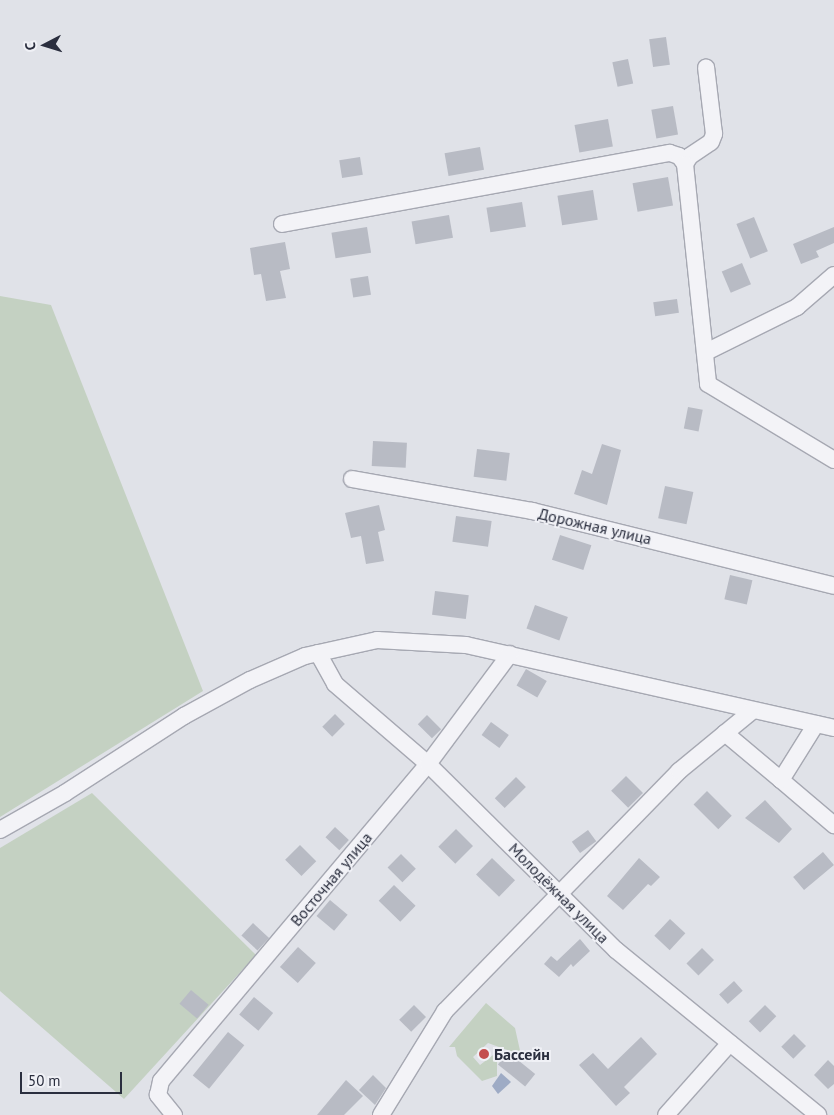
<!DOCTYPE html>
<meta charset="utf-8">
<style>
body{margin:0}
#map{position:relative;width:834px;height:1115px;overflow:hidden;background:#e0e2e8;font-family:"PT Sans",sans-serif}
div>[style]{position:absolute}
.green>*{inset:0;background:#c4d1c2}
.water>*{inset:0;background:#9eabc5}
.building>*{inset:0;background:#b8bbc4;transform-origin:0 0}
.roads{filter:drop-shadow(1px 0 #a6a8b2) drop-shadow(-1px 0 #a6a8b2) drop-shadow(0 1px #a6a8b2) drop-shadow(0 -1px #a6a8b2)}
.minor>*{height:16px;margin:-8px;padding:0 8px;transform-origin:8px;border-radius:8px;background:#f3f3f7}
.dots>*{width:14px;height:14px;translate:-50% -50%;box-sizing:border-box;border:2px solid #f0f1f6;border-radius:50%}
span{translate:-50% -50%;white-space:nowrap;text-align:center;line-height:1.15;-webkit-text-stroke:4px #f0f1f6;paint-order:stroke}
.street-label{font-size:16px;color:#2a2e3e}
.poi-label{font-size:16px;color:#2a2e3e;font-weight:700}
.left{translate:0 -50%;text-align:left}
.north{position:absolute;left:20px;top:20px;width:50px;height:50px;-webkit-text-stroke:4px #f0f1f6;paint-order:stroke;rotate:265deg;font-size:14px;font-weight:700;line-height:20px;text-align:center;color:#2a2e3e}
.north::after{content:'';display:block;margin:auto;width:18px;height:22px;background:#2a2e3e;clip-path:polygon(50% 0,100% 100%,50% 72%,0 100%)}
.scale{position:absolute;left:20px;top:1072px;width:102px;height:22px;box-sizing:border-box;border:2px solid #2a2e3e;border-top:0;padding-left:6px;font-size:15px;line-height:18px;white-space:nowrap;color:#2a2e3e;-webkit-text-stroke:4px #f0f1f6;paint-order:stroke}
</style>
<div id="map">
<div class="green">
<i style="clip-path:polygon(0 296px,51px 305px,203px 691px,0 817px)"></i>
<i style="clip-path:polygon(92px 793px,256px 955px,124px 1099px,0 991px,0 848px)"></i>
<i style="clip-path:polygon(486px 1003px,515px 1028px,521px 1055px,488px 1043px,473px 1057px,480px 1065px,497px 1052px,497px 1076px,482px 1081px,457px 1056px,455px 1047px,449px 1047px)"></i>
</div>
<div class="water">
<i style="clip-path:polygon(501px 1073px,511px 1082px,498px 1094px,492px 1086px)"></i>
</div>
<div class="building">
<i style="left:666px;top:37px;width:28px;height:17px;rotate:82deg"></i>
<i style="left:628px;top:59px;width:25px;height:16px;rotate:78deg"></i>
<i style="left:673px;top:106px;width:29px;height:22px;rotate:80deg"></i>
<i style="left:608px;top:119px;width:28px;height:34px;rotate:80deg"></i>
<i style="left:480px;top:147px;width:23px;height:36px;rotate:80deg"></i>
<i style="left:360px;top:157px;width:18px;height:21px;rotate:81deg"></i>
<i style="left:668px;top:177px;width:29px;height:36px;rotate:80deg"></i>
<i style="left:593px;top:190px;width:30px;height:36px;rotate:81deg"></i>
<i style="left:522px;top:202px;width:25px;height:36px;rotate:81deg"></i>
<i style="left:449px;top:215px;width:23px;height:38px;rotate:80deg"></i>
<i style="left:754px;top:217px;width:37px;height:19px;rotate:68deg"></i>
<i style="left:367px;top:227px;width:26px;height:36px;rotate:81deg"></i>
<i style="clip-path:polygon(834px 227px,834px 243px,816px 251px,819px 257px,801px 264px,793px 244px)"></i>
<i style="clip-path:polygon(285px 242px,290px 269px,280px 271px,286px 298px,266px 301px,261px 274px,254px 275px,250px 248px)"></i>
<i style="left:742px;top:263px;width:23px;height:22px;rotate:67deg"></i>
<i style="left:368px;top:276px;width:19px;height:18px;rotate:81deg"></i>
<i style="left:677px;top:299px;width:14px;height:24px;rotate:82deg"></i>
<i style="left:688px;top:407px;width:15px;height:22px;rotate:11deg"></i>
<i style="left:373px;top:441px;width:34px;height:25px;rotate:3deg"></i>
<i style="clip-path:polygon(602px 444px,621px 450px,607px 505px,574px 494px,582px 470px,592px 474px)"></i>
<i style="left:477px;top:449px;width:33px;height:28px;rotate:7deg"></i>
<i style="left:665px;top:486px;width:29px;height:33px;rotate:12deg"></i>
<i style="clip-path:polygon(379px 505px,385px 530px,378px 532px,384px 561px,366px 564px,361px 536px,351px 538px,345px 513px)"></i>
<i style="left:456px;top:516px;width:36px;height:26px;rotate:8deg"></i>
<i style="left:560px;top:535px;width:33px;height:26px;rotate:18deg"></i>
<i style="left:730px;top:575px;width:23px;height:25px;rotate:13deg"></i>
<i style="left:435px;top:591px;width:34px;height:24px;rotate:7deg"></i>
<i style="left:535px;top:605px;width:35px;height:25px;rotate:20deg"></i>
<i style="left:526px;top:669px;width:24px;height:19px;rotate:30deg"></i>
<i style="left:335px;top:714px;width:14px;height:18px;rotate:45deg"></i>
<i style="left:427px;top:715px;width:20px;height:13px;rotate:45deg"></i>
<i style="left:491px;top:722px;width:22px;height:16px;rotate:36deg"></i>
<i style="left:626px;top:776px;width:24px;height:21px;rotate:45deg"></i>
<i style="left:516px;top:777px;width:14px;height:30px;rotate:45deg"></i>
<i style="left:707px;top:791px;width:35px;height:19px;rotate:45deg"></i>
<i style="clip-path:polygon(765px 800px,792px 829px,779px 843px,745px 818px)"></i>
<i style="left:335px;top:827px;width:19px;height:14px;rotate:43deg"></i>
<i style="left:456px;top:829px;width:24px;height:25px;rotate:45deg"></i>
<i style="left:588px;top:830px;width:14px;height:20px;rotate:54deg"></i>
<i style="left:300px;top:845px;width:23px;height:21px;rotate:45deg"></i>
<i style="left:823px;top:852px;width:17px;height:39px;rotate:50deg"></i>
<i style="left:401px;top:854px;width:21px;height:19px;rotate:45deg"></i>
<i style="left:492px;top:858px;width:32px;height:23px;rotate:44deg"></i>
<i style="clip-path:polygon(639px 858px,660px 877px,651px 886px,648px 884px,623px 910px,607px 896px)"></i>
<i style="left:394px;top:885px;width:30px;height:22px;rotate:44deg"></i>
<i style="left:330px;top:900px;width:23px;height:21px;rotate:40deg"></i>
<i style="left:670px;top:919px;width:21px;height:23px;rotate:43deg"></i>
<i style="left:253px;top:923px;width:22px;height:17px;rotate:43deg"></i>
<i style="clip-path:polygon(580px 939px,590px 951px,573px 967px,571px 964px,559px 977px,544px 964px,551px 956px,557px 961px)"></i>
<i style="left:298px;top:947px;width:24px;height:27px;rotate:42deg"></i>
<i style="left:702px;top:948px;width:17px;height:22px;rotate:45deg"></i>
<i style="left:734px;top:981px;width:13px;height:20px;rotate:48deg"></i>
<i style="left:191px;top:990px;width:23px;height:18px;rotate:40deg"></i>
<i style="left:254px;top:997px;width:25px;height:23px;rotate:40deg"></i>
<i style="left:414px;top:1005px;width:17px;height:21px;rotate:45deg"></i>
<i style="left:765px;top:1005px;width:16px;height:23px;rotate:45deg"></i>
<i style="left:228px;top:1032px;width:21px;height:56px;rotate:39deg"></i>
<i style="left:794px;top:1034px;width:17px;height:18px;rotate:45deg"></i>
<i style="clip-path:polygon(641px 1037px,657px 1054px,624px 1087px,630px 1093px,616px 1106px,579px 1065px,593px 1053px,608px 1069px)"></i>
<i style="left:508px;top:1052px;width:35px;height:16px;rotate:39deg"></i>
<i style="clip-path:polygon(828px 1060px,834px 1066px,834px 1084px,828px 1089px,814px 1075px)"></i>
<i style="clip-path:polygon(373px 1075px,386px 1088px,375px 1105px,359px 1090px)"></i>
<i style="clip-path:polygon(346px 1080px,363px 1096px,344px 1115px,317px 1115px)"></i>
</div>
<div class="roads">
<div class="minor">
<i style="left:685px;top:164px;width:9px;rotate:-58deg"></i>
<i style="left:690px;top:156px;width:25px;rotate:-34deg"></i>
<i style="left:711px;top:142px;width:9px;rotate:-69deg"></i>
<i style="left:714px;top:134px;width:67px;rotate:-96.8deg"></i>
<i style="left:282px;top:224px;width:394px;rotate:-10.4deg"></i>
<i style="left:670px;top:153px;width:9px;rotate:18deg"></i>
<i style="left:679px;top:156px;width:10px;rotate:53deg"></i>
<i style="left:685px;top:164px;width:221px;rotate:84deg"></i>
<i style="left:708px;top:384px;width:147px;rotate:31.1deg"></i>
<i style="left:706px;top:352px;width:102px;rotate:-26.3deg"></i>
<i style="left:797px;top:307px;width:49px;rotate:-40.9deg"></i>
<i style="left:352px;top:479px;width:183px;rotate:10.1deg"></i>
<i style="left:532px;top:511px;width:311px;rotate:13.9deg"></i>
<i style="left:318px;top:653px;width:35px;rotate:61deg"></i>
<i style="left:335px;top:684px;width:123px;rotate:40.7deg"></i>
<i style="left:428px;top:764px;width:264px;rotate:44.7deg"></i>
<i style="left:616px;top:950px;width:261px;rotate:39.2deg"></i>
<i style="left:816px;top:724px;width:66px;rotate:122deg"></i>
<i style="left:781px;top:780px;width:70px;rotate:40.3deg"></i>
<i style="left:725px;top:733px;width:73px;rotate:40deg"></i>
<i style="left:0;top:830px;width:75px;rotate:-29.6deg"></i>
<i style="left:65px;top:793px;width:142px;rotate:-32.9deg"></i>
<i style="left:184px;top:716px;width:75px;rotate:-28.6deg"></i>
<i style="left:250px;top:680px;width:60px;rotate:-23.6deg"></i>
<i style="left:305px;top:656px;width:74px;rotate:-12.5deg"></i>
<i style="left:377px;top:640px;width:89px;rotate:3.2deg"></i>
<i style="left:466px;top:645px;width:377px;rotate:12.7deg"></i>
<i style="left:174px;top:1115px;width:26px;rotate:-129deg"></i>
<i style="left:158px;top:1095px;width:14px;rotate:-78deg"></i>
<i style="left:161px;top:1081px;width:414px;rotate:-49.9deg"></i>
<i style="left:428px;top:764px;width:137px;rotate:-53.3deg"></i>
<i style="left:381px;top:1115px;width:122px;rotate:-58.4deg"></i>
<i style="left:445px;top:1011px;width:335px;rotate:-45.7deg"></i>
<i style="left:679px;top:771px;width:94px;rotate:-39.4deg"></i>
<i style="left:666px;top:1115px;width:96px;rotate:-48.4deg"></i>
</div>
</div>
<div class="dots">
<i style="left:484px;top:1054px;background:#c44e4e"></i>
</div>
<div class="street-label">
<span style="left:595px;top:526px;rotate:13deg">Дорожная улица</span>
<span style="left:331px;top:879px;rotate:-50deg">Восточная улица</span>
<span style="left:559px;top:893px;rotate:45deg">Молодёжная улица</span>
</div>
<div class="poi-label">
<span class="left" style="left:494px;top:1054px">Бассейн</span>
</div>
<div class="north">С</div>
<div class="scale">50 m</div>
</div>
